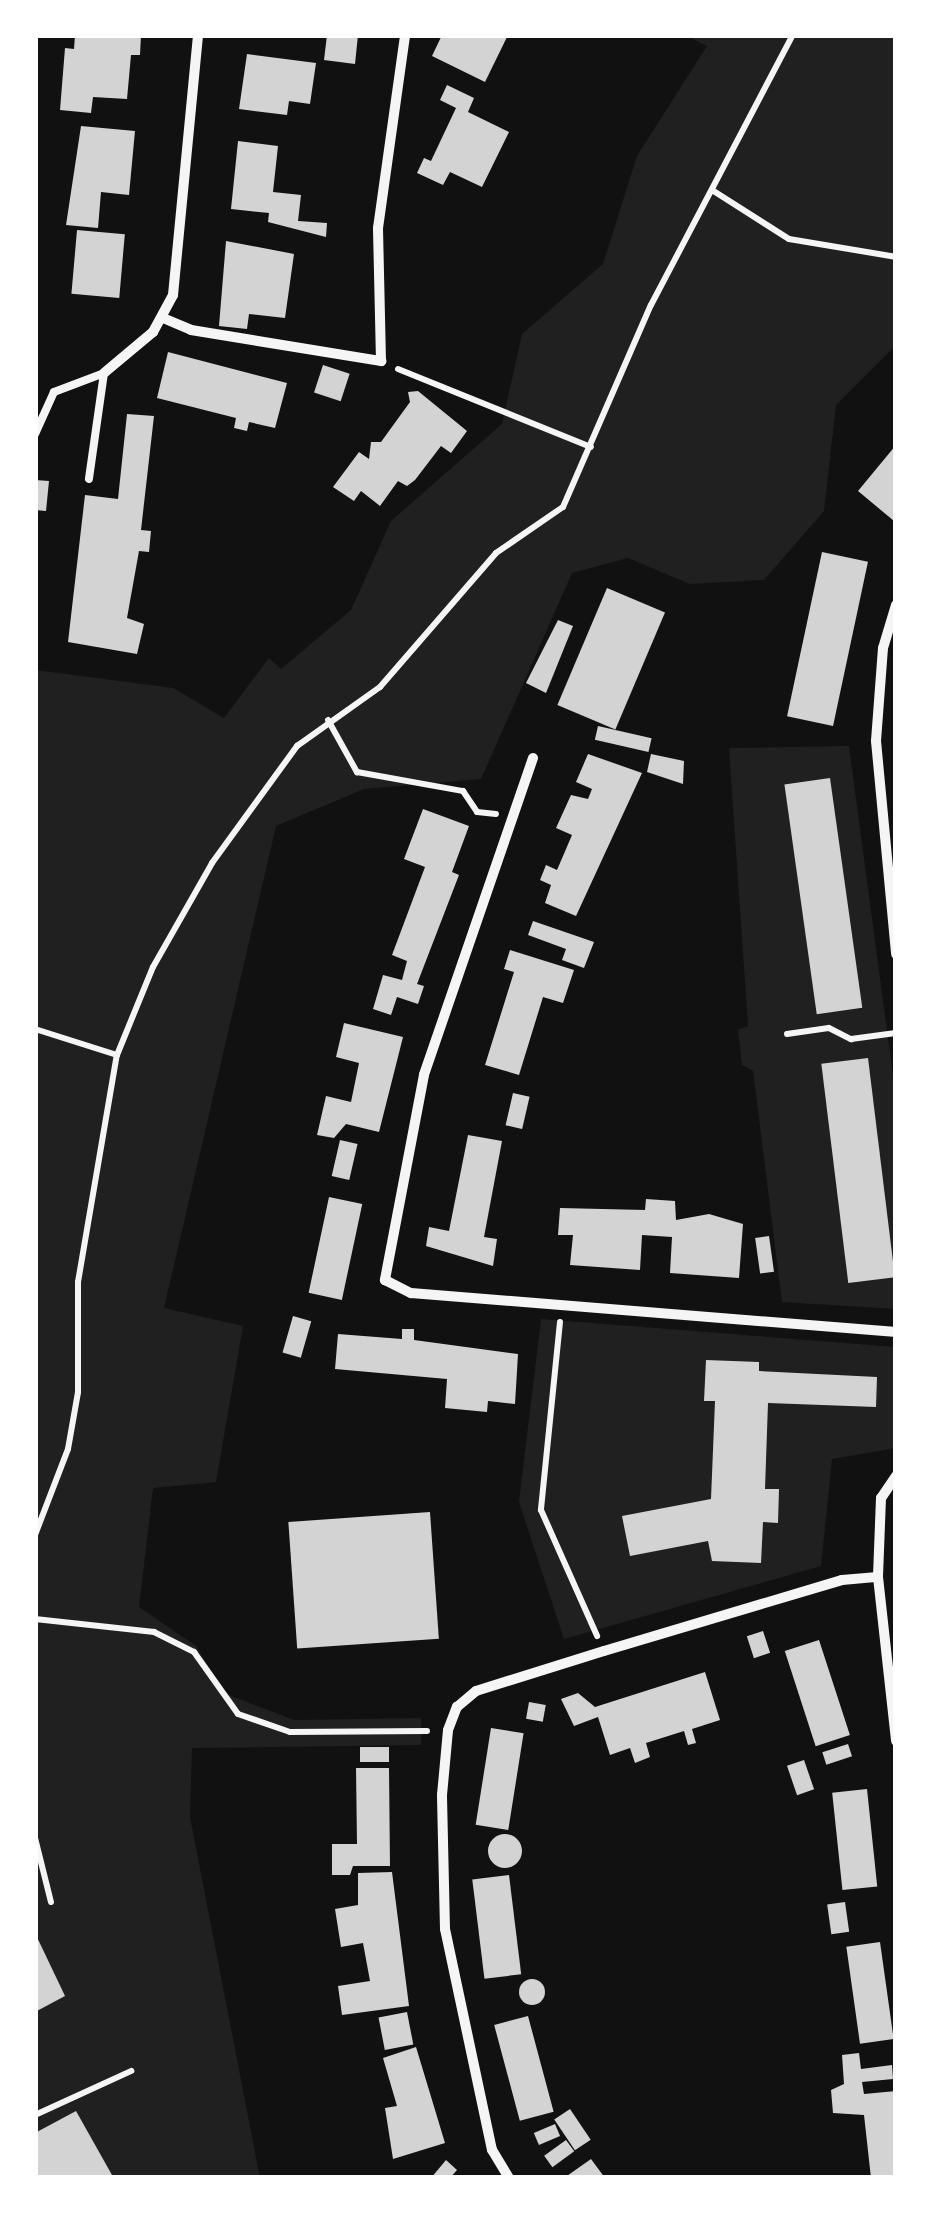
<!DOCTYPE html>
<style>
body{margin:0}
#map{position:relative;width:931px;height:2213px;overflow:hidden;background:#111;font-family:Barlow,sans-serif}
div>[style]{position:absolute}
.green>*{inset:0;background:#202020}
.building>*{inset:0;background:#d3d3d3;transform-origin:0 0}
.round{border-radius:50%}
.path>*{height:6px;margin:-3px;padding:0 3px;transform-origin:3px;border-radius:3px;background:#f5f5f5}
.service>*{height:8px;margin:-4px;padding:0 4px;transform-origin:4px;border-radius:4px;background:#f5f5f5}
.minor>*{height:10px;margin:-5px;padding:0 5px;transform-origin:5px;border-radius:5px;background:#f5f5f5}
span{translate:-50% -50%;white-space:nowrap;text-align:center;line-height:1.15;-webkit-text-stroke:10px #fff;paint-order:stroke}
.frame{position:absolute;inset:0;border:38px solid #fff;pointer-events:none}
</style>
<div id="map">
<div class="green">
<i style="clip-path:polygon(685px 35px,896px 35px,896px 345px,836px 405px,824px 511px,764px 580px,690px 584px,628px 558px,572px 573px,481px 779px,364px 789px,276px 826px,164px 1308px,243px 1326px,216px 1482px,153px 1488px,139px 1607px,196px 1646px,226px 1694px,294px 1720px,421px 1718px,421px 1745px,192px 1748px,190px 1817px,260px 2178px,35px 2178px,35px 670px,173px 688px,224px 718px,269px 658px,281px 669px,351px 610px,391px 521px,502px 424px,522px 334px,603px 264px,637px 156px,707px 46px)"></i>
<i style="clip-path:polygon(849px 746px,896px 1098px,896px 1309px,782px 1302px,753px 1071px,742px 1065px,738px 1030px,748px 1026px,729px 748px)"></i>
<i style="clip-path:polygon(541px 1319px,896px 1347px,896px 1448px,832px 1459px,821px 1566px,564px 1639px,519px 1502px)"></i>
</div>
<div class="building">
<i style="clip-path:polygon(75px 35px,141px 35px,140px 55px,131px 55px,127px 99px,93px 97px,91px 113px,60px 110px,65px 48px,74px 49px)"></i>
<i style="clip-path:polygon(327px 35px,358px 35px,355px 64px,324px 60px)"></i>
<i style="clip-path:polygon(442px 35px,508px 35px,485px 82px,432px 56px)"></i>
<i style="clip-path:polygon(247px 54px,316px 63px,310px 104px,289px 101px,287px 115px,239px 109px)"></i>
<i style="clip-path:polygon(447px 85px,474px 98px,468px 112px,509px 132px,482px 187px,450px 172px,443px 185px,417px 173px,424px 158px,431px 161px,456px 108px,440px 100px)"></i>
<i style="clip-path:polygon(81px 126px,135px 131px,129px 195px,101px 192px,98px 228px,66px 225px)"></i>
<i style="clip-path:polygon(238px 141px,278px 146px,273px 192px,301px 195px,298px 221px,327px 223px,326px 237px,268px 222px,269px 213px,231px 209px)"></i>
<i style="left:77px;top:230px;width:48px;height:64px;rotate:5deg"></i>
<i style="clip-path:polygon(226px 241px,294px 254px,285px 318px,249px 314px,247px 329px,219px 326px)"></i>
<i style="clip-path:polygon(168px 352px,287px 383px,275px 428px,249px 422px,247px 431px,234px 428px,236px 418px,157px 398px)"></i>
<i style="left:323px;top:365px;width:28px;height:29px;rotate:18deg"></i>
<i style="clip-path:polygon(418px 391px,467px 431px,451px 453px,441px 446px,415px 480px,407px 486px,398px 481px,380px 506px,361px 491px,354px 501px,333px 487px,359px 452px,369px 459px,371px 442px,381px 442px,410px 402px,408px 392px)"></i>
<i style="clip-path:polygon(127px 414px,154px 416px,141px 530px,151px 531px,149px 552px,139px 551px,127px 618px,144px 624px,137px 654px,68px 642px,85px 495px,118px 499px)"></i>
<i style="clip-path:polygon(896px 445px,896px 518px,894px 521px,858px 491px)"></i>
<i style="clip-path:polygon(35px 480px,49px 481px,46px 511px,35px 510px)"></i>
<i style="left:822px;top:552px;width:47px;height:168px;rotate:12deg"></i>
<i style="left:607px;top:588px;width:63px;height:127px;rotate:23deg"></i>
<i style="clip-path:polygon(558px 620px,573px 626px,546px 693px,526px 683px)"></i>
<i style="left:598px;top:726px;width:55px;height:14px;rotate:13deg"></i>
<i style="clip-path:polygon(588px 754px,642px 773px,576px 916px,545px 903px,551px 885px,540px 880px,546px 865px,557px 870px,572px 835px,556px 828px,571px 795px,588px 799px,592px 789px,576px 782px)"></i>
<i style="clip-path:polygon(651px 754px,684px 761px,683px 784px,647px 772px)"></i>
<i style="left:830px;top:778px;width:232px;height:46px;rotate:82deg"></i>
<i style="clip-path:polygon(423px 809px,469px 826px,452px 872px,459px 875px,417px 984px,424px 986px,418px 1004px,397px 997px,391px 1015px,373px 1009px,383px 975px,402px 980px,407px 961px,392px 955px,425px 867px,404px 859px)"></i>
<i style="clip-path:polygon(533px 921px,594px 942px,584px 968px,562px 960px,566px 949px,528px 935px)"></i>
<i style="clip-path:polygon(510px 950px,574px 970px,563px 1003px,543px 997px,519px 1075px,485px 1065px,514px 972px,504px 969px)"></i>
<i style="clip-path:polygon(344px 1023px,403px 1037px,379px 1132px,346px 1124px,334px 1138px,317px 1135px,326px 1096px,351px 1102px,359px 1063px,336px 1057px)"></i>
<i style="left:868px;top:1058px;width:221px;height:47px;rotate:83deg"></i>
<i style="left:513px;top:1093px;width:17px;height:33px;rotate:13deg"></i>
<i style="clip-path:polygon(468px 1135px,502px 1141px,484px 1237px,497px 1239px,493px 1266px,426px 1246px,429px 1227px,449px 1231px)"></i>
<i style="left:340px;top:1140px;width:18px;height:37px;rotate:13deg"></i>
<i style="left:329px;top:1197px;width:34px;height:98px;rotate:12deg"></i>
<i style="clip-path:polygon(646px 1199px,675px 1201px,676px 1220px,709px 1214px,743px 1224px,739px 1278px,670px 1273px,672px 1237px,642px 1235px,640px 1270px,570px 1265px,573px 1235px,558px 1235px,560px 1208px,645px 1210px)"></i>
<i style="left:769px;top:1236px;width:36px;height:14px;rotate:82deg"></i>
<i style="left:293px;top:1316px;width:19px;height:38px;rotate:16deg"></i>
<i style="clip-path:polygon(402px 1329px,414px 1329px,414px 1340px,518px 1354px,515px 1404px,488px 1401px,487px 1412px,445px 1408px,447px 1379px,335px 1369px,338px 1334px,402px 1339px)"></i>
<i style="clip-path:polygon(706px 1360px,759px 1362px,759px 1371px,877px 1377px,876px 1407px,768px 1403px,765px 1489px,779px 1489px,778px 1523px,763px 1522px,761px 1563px,712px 1561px,708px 1541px,630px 1556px,622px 1516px,711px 1499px,715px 1401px,704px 1401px)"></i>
<i style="left:430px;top:1512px;width:127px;height:142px;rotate:86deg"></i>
<i style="left:763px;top:1631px;width:23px;height:17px;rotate:72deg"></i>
<i style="left:819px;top:1640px;width:100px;height:36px;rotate:72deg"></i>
<i style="clip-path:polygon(705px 1672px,720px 1720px,692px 1729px,696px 1743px,688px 1745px,684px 1731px,646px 1743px,650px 1757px,635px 1763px,630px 1748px,610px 1755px,598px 1717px,574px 1726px,561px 1699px,578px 1693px,595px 1707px)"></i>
<i style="left:529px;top:1702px;width:17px;height:17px;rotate:10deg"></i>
<i style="left:491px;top:1728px;width:33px;height:98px;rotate:9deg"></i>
<i style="left:848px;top:1744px;width:13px;height:27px;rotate:72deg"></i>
<i style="left:360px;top:1747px;width:29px;height:15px"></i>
<i style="left:804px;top:1760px;width:31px;height:18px;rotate:71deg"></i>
<i style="clip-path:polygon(356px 1768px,389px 1768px,390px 1866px,353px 1866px,350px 1875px,332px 1875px,332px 1844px,357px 1844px)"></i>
<i style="left:867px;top:1789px;width:98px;height:35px;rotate:84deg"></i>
<i class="round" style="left:488px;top:1834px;width:34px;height:34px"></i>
<i style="clip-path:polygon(392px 1872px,409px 2006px,342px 2015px,338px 1986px,370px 1981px,363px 1943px,341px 1947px,335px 1909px,358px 1905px,358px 1873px)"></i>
<i style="left:509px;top:1875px;width:100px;height:37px;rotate:83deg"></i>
<i style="left:845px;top:1902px;width:30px;height:18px;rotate:82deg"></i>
<i style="clip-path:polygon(35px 1933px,65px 1996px,35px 2012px)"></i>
<i style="left:880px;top:1942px;width:98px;height:34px;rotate:82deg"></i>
<i class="round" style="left:519px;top:1979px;width:26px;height:26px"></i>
<i style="left:407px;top:2012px;width:33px;height:29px;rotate:79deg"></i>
<i style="left:528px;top:2016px;width:99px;height:35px;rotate:75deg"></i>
<i style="clip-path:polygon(416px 2047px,445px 2143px,393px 2159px,385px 2108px,397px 2106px,383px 2058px)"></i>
<i style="clip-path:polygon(859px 2053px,861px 2069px,892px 2065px,893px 2079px,862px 2082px,864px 2094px,896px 2091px,896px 2178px,871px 2178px,864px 2115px,833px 2113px,831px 2090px,844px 2084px,842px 2055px)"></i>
<i style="left:570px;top:2109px;width:37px;height:19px;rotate:56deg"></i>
<i style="clip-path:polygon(76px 2111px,112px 2175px,35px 2178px,35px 2133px)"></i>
<i style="left:555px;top:2124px;width:13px;height:23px;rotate:67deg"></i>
<i style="left:566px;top:2140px;width:14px;height:27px;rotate:54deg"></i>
<i style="clip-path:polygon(591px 2159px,605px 2178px,564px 2178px)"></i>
<i style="clip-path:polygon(446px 2160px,457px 2170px,450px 2178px,431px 2178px)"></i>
</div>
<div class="path">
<i style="left:712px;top:190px;width:91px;rotate:32.5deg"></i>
<i style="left:789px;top:239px;width:109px;rotate:9.5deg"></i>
<i style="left:398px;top:369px;width:208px;rotate:22deg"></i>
<i style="left:328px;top:720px;width:60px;rotate:60.9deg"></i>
<i style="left:357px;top:772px;width:108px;rotate:10.2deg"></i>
<i style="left:463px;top:791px;width:25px;rotate:56deg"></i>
<i style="left:477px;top:812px;width:19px;rotate:6deg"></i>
<i style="left:35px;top:1029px;width:86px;rotate:17.6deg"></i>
<i style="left:787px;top:1034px;width:42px;rotate:-8.1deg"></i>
<i style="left:829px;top:1028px;width:25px;rotate:27deg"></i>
<i style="left:851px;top:1039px;width:45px;rotate:-7.6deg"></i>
<i style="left:560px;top:1322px;width:189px;rotate:95.8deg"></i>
<i style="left:541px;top:1510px;width:138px;rotate:66deg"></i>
<i style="left:35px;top:1535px;width:92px;rotate:-69deg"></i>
<i style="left:68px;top:1449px;width:58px;rotate:-80deg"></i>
<i style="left:78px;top:1392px;width:110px;rotate:-90deg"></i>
<i style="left:78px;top:1282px;width:230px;rotate:-80.3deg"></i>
<i style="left:117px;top:1055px;width:95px;rotate:-67.8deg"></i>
<i style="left:153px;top:967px;width:120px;rotate:-60.4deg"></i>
<i style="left:212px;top:863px;width:145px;rotate:-54deg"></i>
<i style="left:297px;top:746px;width:102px;rotate:-35.4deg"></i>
<i style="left:380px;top:687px;width:177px;rotate:-49.1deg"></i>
<i style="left:496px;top:553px;width:81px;rotate:-34.5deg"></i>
<i style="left:563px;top:507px;width:220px;rotate:-66.5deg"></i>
<i style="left:651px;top:305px;width:305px;rotate:-62.3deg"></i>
<i style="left:35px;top:1619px;width:120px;rotate:6.2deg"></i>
<i style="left:154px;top:1632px;width:45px;rotate:26.6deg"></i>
<i style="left:194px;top:1652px;width:76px;rotate:54.6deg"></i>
<i style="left:238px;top:1714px;width:55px;rotate:19.1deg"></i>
<i style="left:290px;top:1732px;width:137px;rotate:-0.4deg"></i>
<i style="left:35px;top:1838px;width:66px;rotate:76deg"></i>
<i style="left:35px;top:2115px;width:106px;rotate:-24.6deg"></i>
</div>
<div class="service">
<i style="left:35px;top:434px;width:46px;rotate:-65.7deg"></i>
<i style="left:54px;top:392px;width:53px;rotate:-20.8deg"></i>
<i style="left:104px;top:373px;width:107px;rotate:98.1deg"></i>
</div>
<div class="minor">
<i style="left:163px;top:318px;width:30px;rotate:23deg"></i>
<i style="left:191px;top:330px;width:193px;rotate:9.3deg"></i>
<i style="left:381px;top:361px;width:133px;rotate:-91.3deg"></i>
<i style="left:378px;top:228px;width:195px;rotate:-82deg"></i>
<i style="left:104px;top:373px;width:64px;rotate:-39.9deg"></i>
<i style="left:153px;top:332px;width:42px;rotate:-61.6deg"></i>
<i style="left:173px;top:295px;width:261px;rotate:-84.5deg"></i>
<i style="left:896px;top:605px;width:45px;rotate:106.8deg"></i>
<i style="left:883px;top:648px;width:93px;rotate:94.3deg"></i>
<i style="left:876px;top:741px;width:214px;rotate:84.6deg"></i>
<i style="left:533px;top:758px;width:335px;rotate:109deg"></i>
<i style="left:424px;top:1075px;width:209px;rotate:100.8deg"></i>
<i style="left:385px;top:1280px;width:29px;rotate:27deg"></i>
<i style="left:411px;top:1293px;width:487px;rotate:4.6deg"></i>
<i style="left:896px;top:1476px;width:27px;rotate:124deg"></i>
<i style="left:881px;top:1498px;width:79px;rotate:92.2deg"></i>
<i style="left:878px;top:1577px;width:165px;rotate:83.7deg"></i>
<i style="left:509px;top:2178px;width:33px;rotate:-121deg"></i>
<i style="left:492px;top:2150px;width:226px;rotate:-102deg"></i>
<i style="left:445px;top:1929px;width:134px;rotate:-91.3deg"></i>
<i style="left:442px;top:1795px;width:65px;rotate:-84.7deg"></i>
<i style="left:448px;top:1730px;width:25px;rotate:-69deg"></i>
<i style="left:457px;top:1707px;width:25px;rotate:-40deg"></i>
<i style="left:476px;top:1691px;width:134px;rotate:-17.4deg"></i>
<i style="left:604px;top:1651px;width:248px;rotate:-16.6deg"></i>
<i style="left:842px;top:1580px;width:36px;rotate:-5deg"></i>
</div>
<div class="frame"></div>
</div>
